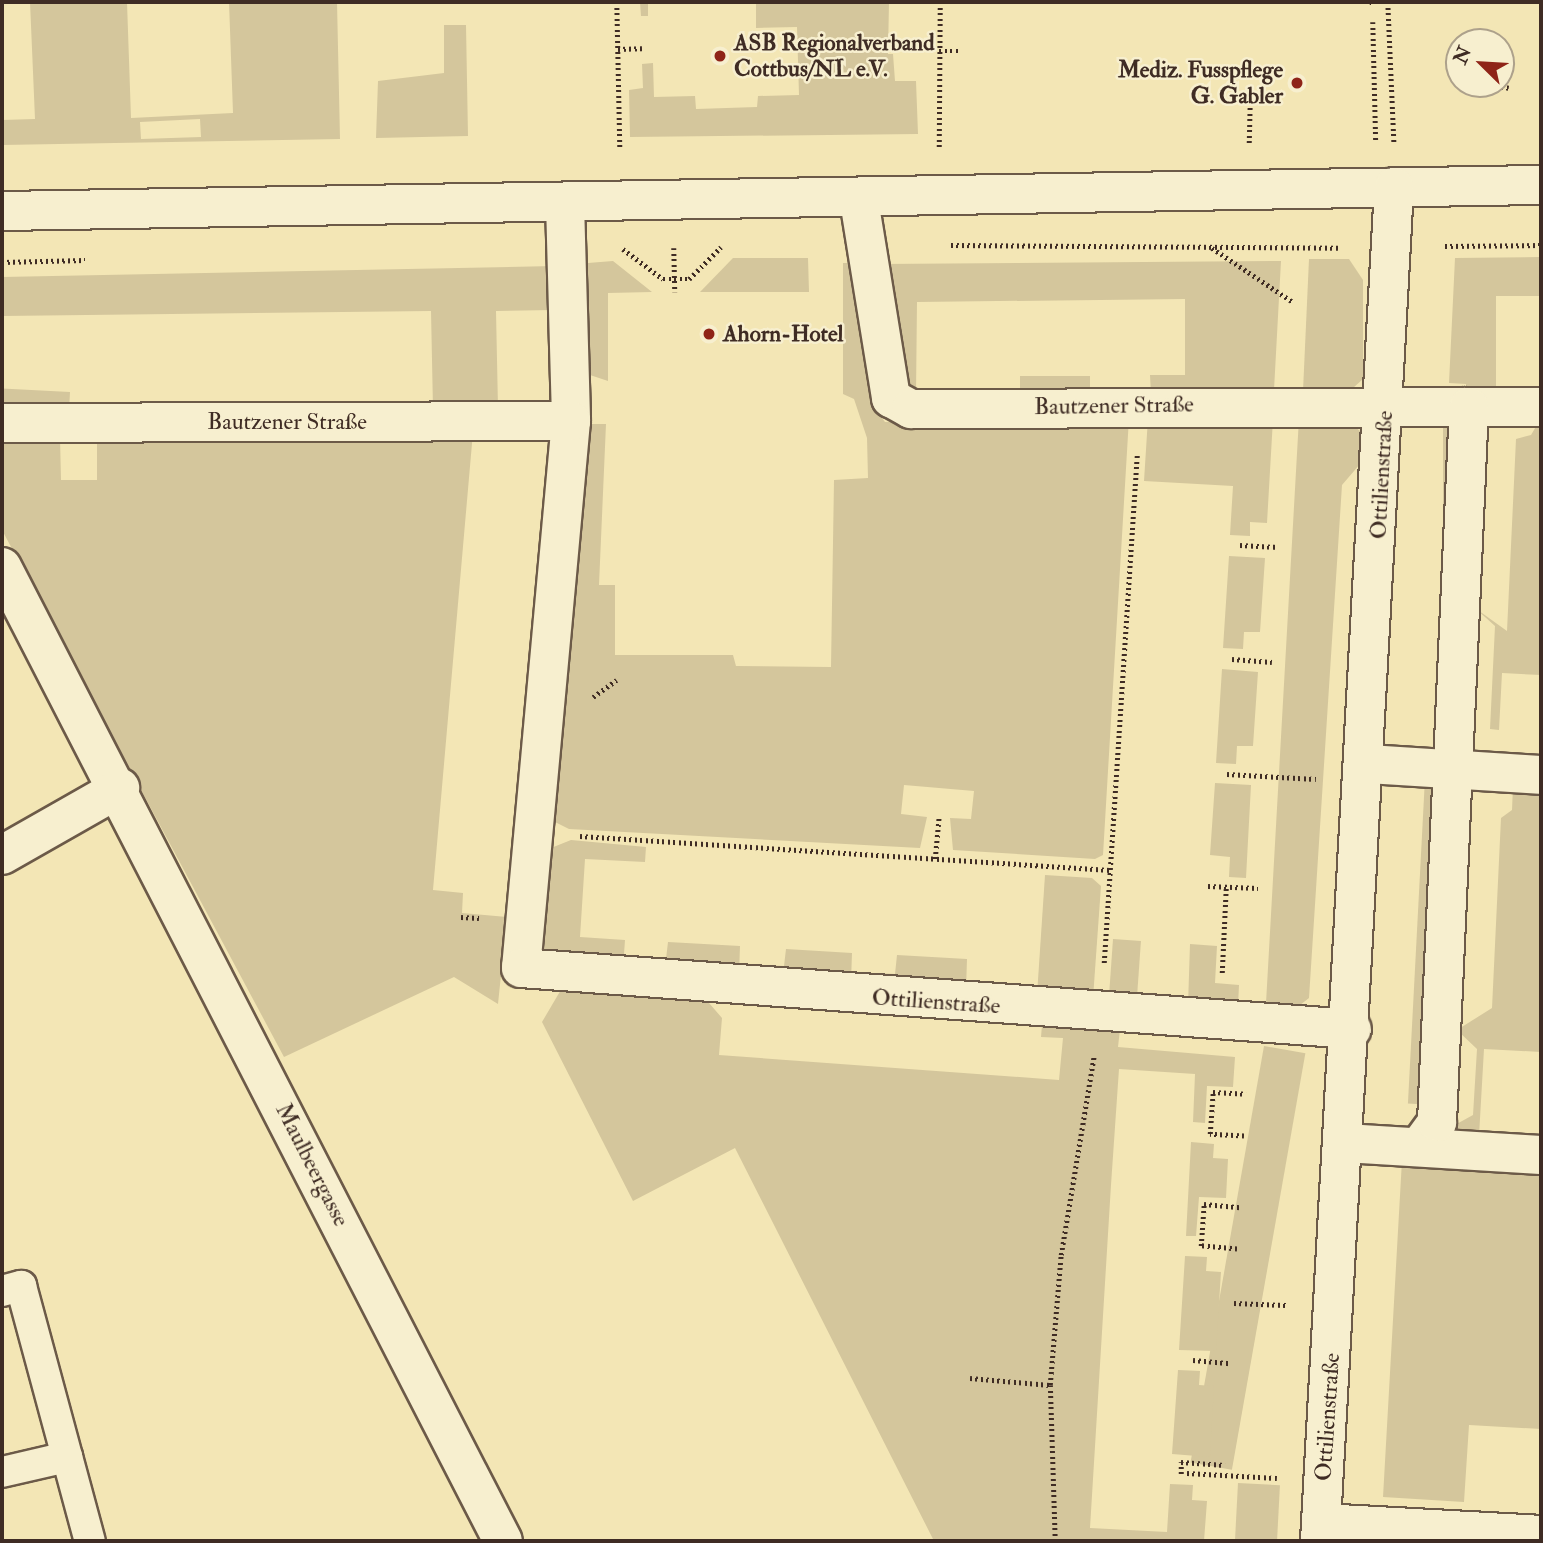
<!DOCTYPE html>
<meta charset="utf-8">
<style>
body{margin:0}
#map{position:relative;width:1543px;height:1543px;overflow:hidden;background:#f3e6b5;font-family:"IM FELL Double Pica",serif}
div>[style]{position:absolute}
.green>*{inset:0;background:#d4c69c;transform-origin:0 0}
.path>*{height:4.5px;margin-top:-2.25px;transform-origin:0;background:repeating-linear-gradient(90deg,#3f2c24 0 2px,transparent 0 5.5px)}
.roads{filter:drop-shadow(2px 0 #6c5a48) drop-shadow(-2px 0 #6c5a48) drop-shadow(0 2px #6c5a48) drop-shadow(0 -2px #6c5a48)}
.lane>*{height:30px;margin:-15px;padding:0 15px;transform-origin:15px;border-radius:15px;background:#f7efcf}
.street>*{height:38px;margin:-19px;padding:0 19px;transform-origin:19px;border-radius:19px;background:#f7efcf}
.dots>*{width:19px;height:19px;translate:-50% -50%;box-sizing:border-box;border:4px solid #f7efcf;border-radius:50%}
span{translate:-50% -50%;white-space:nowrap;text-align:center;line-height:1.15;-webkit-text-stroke:5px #f7efcf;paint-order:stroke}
.poi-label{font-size:23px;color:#3f2c24;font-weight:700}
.left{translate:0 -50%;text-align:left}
.right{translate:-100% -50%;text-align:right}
.street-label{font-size:23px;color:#3f2c24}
.frame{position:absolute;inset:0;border:4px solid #3f2c24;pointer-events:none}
.north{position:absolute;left:1445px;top:28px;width:70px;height:70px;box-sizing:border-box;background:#f7efcf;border:2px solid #ada18b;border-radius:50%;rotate:294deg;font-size:19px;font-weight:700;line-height:28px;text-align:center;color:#3f2c24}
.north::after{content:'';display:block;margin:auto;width:24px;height:32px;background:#8f2418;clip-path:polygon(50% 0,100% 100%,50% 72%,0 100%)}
</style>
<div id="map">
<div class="green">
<i style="clip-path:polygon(evenodd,30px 2px,127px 2px,131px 118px,233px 113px,229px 2px,337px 2px,340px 139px,2px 145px,2px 120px,35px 119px,30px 2px,200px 119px,201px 137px,141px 139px,140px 122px,200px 119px)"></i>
<i style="clip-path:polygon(640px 2px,730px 2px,648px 4px,648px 16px,641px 16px)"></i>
<i style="clip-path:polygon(756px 2px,889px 2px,888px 54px,893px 54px,895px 81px,916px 81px,918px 134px,630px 137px,629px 90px,643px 88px,642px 64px,653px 63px,654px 97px,695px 96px,696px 109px,757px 107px,758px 96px,799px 95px,797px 27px,756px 28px)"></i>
<i style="clip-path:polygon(444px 25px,466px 25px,468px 136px,376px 138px,378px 81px,444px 73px)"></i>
<i style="clip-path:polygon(1540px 257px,1541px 296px,1496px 296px,1496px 396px,1466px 395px,1466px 384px,1449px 383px,1455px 258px)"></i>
<i style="clip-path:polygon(733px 258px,808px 258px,809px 292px,700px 292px)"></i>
<i style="clip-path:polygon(1309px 259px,1349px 259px,1363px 280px,1363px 379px,1353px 388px,1303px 391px)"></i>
<i style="clip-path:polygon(613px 261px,652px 292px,608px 293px,608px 381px,587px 374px,588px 263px)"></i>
<i style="clip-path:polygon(1281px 261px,1274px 390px,1151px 394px,1150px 375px,1185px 375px,1185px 299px,917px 302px,916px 394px,898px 383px,880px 264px)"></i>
<i style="clip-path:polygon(843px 263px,852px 263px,876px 410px,885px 422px,1129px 418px,1103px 855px,1095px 859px,953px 850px,950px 818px,971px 819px,974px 791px,904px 785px,901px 814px,927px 817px,920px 848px,569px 829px,549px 819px,588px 424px,606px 424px,599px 585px,615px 585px,615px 655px,733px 655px,736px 666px,831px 667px,834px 480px,868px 478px,867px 438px,854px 399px,843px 394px)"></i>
<i style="clip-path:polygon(554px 266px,552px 310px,496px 311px,498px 408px,433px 409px,431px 311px,2px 316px,2px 277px)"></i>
<i style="left:1090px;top:376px;width:20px;height:70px;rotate:90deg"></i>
<i style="left:70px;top:392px;width:20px;height:68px;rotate:93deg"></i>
<i style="clip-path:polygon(1148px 418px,1273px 419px,1267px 523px,1250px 522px,1250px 536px,1230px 535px,1233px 486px,1144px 481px)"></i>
<i style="clip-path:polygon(1299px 418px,1352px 424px,1361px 432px,1360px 464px,1342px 485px,1309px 998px,1300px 1005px,1266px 1003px)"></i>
<i style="clip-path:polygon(1541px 418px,1541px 675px,1502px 673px,1499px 730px,1490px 729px,1495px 626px,1475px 608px,1507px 631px,1516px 439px,1531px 435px)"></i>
<i style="left:1443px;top:420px;width:13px;height:274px"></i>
<i style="clip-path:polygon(473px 432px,433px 890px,463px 893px,462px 913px,507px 917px,498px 1004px,454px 977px,284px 1057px,2px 530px,2px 438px,60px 437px,61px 480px,97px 480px,97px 439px)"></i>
<i style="clip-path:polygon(1229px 556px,1265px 558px,1260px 632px,1244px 632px,1243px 649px,1223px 648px)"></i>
<i style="clip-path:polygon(1222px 669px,1258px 672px,1253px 746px,1237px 746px,1236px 764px,1216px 763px)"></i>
<i style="left:1425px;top:778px;width:17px;height:326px;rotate:3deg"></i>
<i style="clip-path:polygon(1215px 783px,1251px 785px,1246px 878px,1229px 877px,1230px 857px,1210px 855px)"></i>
<i style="clip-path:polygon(1513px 786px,1541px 788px,1541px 1052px,1484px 1049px,1479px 1136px,1461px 1135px,1453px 1126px,1473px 1115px,1477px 1049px,1457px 1030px,1492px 1008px,1501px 818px,1512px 810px)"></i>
<i style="clip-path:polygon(571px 840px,646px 847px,645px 862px,585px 859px,580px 937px,625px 940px,623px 968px,546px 961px,538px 939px,546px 850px)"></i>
<i style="clip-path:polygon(1045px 875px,1092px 878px,1101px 886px,1093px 998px,1037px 995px)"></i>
<i style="left:1113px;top:939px;width:28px;height:61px;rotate:4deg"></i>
<i style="clip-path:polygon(668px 942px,740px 946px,739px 975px,649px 969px,650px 958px,666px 959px)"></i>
<i style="clip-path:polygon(1190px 944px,1217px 946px,1215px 983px,1239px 985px,1238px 1006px,1188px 1005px)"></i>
<i style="clip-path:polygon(786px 949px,852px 953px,851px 982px,765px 977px,766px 965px,784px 966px)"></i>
<i style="clip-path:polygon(897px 955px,967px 959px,966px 990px,877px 984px,878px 973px,895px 974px)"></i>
<i style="clip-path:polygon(562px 988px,709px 1003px,722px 1018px,719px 1055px,1059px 1080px,1063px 1038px,1041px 1037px,1042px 1025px,1120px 1029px,1118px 1047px,1235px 1057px,1233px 1087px,1207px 1086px,1205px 1123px,1193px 1122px,1195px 1074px,1119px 1069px,1111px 1185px,1090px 1528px,1167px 1532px,1170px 1484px,1193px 1485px,1192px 1500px,1207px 1501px,1204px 1541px,934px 1541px,735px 1148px,633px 1201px,542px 1022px)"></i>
<i style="left:1264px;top:1046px;width:42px;height:423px;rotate:10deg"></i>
<i style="clip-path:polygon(1191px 1142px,1214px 1144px,1213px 1158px,1228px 1159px,1226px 1198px,1199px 1197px,1196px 1236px,1186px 1236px)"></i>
<i style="clip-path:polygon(1402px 1160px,1541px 1168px,1541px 1429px,1469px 1425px,1464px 1502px,1383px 1497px)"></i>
<i style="clip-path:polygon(1185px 1256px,1207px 1257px,1206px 1271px,1221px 1272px,1216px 1351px,1179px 1350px)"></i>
<i style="clip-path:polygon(1178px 1370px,1200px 1371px,1199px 1385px,1214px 1386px,1210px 1457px,1172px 1454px)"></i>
<i style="left:1238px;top:1483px;width:42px;height:58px;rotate:3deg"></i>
</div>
<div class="path">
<i style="left:617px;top:2px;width:148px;rotate:88.8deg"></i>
<i style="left:1372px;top:2px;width:4px;rotate:76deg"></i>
<i style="left:1388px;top:2px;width:140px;rotate:87.5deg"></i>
<i style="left:1373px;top:22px;width:120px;rotate:88.6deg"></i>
<i style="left:618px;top:49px;width:24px;rotate:-2deg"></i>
<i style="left:939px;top:51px;width:22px"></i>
<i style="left:1485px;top:84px;width:24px;rotate:9deg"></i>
<i style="left:1249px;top:143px;width:41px;rotate:-88.6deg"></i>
<i style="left:939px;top:147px;width:145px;rotate:-89.6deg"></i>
<i style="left:951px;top:245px;width:387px;rotate:0.4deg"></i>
<i style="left:1445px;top:246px;width:96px;rotate:-0.6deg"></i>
<i style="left:674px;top:248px;width:44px;rotate:88.7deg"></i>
<i style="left:1212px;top:248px;width:97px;rotate:33.7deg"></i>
<i style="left:623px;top:249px;width:50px;rotate:36.9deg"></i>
<i style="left:663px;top:279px;width:26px"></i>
<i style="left:689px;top:279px;width:45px;rotate:-45deg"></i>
<i style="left:2px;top:262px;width:83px;rotate:-1.4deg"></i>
<i style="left:1240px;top:545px;width:38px;rotate:3deg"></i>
<i style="left:1232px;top:659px;width:40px;rotate:4.3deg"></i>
<i style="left:593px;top:697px;width:29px;rotate:-36deg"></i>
<i style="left:1227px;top:774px;width:89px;rotate:3.2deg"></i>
<i style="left:580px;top:836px;width:531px;rotate:3.67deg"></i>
<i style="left:935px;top:859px;width:43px;rotate:-84.7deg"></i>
<i style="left:1208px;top:886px;width:50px;rotate:2.3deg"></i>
<i style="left:461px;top:917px;width:18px;rotate:3deg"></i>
<i style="left:1104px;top:963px;width:509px;rotate:-86.28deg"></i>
<i style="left:1222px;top:973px;width:86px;rotate:-87.3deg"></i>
<i style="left:1244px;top:1136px;width:34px;rotate:-177deg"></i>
<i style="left:1210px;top:1134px;width:42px;rotate:-85.9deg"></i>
<i style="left:1213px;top:1092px;width:33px;rotate:3deg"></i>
<i style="left:1237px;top:1249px;width:36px;rotate:-175deg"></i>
<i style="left:1201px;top:1246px;width:42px;rotate:-85.9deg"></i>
<i style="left:1204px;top:1204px;width:36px;rotate:5deg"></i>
<i style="left:1234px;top:1303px;width:52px;rotate:2.2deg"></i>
<i style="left:1193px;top:1360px;width:37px;rotate:5deg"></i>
<i style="left:970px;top:1378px;width:80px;rotate:5deg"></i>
<i style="left:1187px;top:1473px;width:90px;rotate:3.2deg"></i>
<i style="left:1181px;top:1474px;width:12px;rotate:-90deg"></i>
<i style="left:1181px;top:1462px;width:44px;rotate:3.9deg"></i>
<i style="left:1055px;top:1541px;width:156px;rotate:-91.8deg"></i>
<i style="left:1050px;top:1385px;width:130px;rotate:-85.2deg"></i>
<i style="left:1061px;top:1255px;width:202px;rotate:-80.6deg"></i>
</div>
<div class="roads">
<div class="lane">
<i style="left:2px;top:1291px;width:20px;rotate:-15deg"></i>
<i style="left:21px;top:1286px;width:264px;rotate:74.9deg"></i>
<i style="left:2px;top:1472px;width:67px;rotate:-13deg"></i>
</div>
<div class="street">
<i style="left:859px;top:200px;width:201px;rotate:80.8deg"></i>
<i style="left:891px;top:398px;width:23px;rotate:29deg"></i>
<i style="left:911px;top:409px;width:630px;rotate:-0.18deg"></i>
<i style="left:565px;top:203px;width:218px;rotate:88.4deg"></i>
<i style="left:571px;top:421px;width:549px;rotate:95.22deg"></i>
<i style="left:521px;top:968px;width:833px;rotate:4.2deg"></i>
<i style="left:2px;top:211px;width:1539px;rotate:-0.97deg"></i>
<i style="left:2px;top:423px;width:569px;rotate:-0.2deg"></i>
<i style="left:2px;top:567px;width:1095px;rotate:62.78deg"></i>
<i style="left:1367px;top:764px;width:174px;rotate:3.6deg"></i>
<i style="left:2px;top:855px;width:136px;rotate:-29.6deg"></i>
<i style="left:1345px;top:1143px;width:196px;rotate:3.5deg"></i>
<i style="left:1419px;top:1147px;width:31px;rotate:-54deg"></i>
<i style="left:1437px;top:1122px;width:716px;rotate:-87.44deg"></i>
<i style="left:1321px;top:1523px;width:220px;rotate:3.1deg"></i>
<i style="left:1320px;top:1541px;width:1356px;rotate:-86.87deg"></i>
</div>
</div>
<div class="dots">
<i style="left:720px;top:56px;background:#8f2418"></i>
<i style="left:1297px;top:83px;background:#8f2418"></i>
<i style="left:709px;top:334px;background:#8f2418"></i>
</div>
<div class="poi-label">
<span class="left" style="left:734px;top:56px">ASB Regionalverband<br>Cottbus/NL e.V.</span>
<span class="right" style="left:1283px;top:83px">Mediz. Fusspflege<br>G. Gabler</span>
<span class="left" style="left:723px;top:334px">Ahorn-Hotel</span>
</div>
<div class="street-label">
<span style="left:1114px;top:406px;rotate:-1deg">Bautzener Straße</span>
<span style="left:287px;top:422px">Bautzener Straße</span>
<span style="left:1382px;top:475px;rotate:-87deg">Ottilienstraße</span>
<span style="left:936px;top:1002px;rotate:4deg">Ottilienstraße</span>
<span style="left:312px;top:1165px;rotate:63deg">Maulbeergasse</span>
<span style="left:1328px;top:1417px;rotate:-86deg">Ottilienstraße</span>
</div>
<div class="frame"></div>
<div class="north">N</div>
</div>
